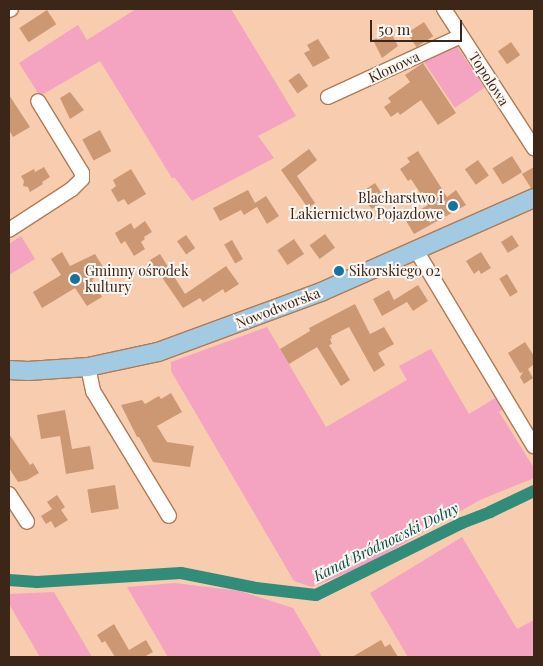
<!DOCTYPE html>
<meta charset="utf-8">
<style>
body{margin:0}
#map{position:relative;width:543px;height:666px;overflow:hidden;background:#f8ccae;font-family:"Playfair Display",serif}
div>[style]{position:absolute}
.green>*{inset:0;background:#f4a3c0;transform-origin:0 0}
.canal>*{height:12px;margin:-6px;padding:0 6px;transform-origin:6px;border-radius:6px;background:#318c79}
.building>*{inset:0;background:#cc9873;transform-origin:0 0}
.roads{filter:drop-shadow(1px 0 #ad7b57) drop-shadow(-1px 0 #ad7b57) drop-shadow(0 1px #ad7b57) drop-shadow(0 -1px #ad7b57)}
.minor>*{height:14px;margin:-7px;padding:0 7px;transform-origin:7px;border-radius:7px;background:#fff}
.major>*{height:18px;margin:-9px;padding:0 9px;transform-origin:9px;border-radius:9px;background:#a2cae2}
.dots>*{width:14px;height:14px;translate:-50% -50%;box-sizing:border-box;border:2px solid #fcf6f2;border-radius:50%}
span{translate:-50% -50%;white-space:nowrap;text-align:center;line-height:1.15;-webkit-text-stroke:4px #fcf6f2;paint-order:stroke}
.street-label{font-size:14px;color:#3b2617}
.poi-label{font-size:14px;color:#3b2617}
.right{translate:-100% -50%;text-align:right}
.left{translate:0 -50%;text-align:left}
.water-label{font-size:15px;color:#005143;font-style:italic}
.frame{position:absolute;inset:0;border:10px solid #3b2617;pointer-events:none}
.scale{position:absolute;left:370px;top:20px;width:92px;height:22px;box-sizing:border-box;border:2px solid #3b2617;border-top:0;padding-left:6px;font-size:15px;line-height:18px;white-space:nowrap;color:#3b2617;-webkit-text-stroke:4px #fcf6f2;paint-order:stroke}
</style>
<div id="map">
<div class="green">
<i style="clip-path:polygon(136px 9px,231px 9px,296px 116px,258px 136px,274px 158px,192px 201px,175px 178px,172px 178px,100px 61px,40px 96px,19px 63px,78px 25px,87px 40px)"></i>
<i style="left:454px;top:42px;width:55px;height:36px;rotate:56deg"></i>
<i style="clip-path:polygon(21px 236px,35px 259px,9px 275px,9px 244px)"></i>
<i style="clip-path:polygon(267px 327px,326px 427px,407px 380px,399px 366px,431px 349px,469px 414px,497px 397px,504px 409px,499px 412px,534px 468px,534px 478px,480px 500px,366px 565px,312px 587px,294px 581px,171px 371px,171px 362px)"></i>
<i style="clip-path:polygon(462px 537px,517px 629px,534px 620px,534px 657px,408px 657px,370px 593px)"></i>
<i style="clip-path:polygon(175px 583px,240px 591px,293px 608px,322px 657px,168px 657px,127px 587px)"></i>
<i style="clip-path:polygon(54px 592px,92px 657px,40px 657px,9px 604px,9px 594px)"></i>
</div>
<div class="canal">
<i style="left:9px;top:580px;width:28px;rotate:4deg"></i>
<i style="left:37px;top:582px;width:144px;rotate:-3.6deg"></i>
<i style="left:181px;top:573px;width:76px;rotate:11.3deg"></i>
<i style="left:256px;top:588px;width:60px;rotate:6.7deg"></i>
<i style="left:316px;top:595px;width:163px;rotate:-26.3deg"></i>
<i style="left:462px;top:523px;width:30px;rotate:-21deg"></i>
<i style="left:490px;top:512px;width:49px;rotate:-25.5deg"></i>
</div>
<div class="building">
<i style="left:47px;top:10px;width:17px;height:33px;rotate:57deg"></i>
<i style="left:424px;top:22px;width:17px;height:20px;rotate:57deg"></i>
<i style="clip-path:polygon(390px 31px,398px 46px,382px 58px,373px 40px)"></i>
<i style="clip-path:polygon(318px 39px,330px 58px,313px 67px,304px 53px,310px 50px,307px 45px)"></i>
<i style="left:511px;top:42px;width:16px;height:16px;rotate:55deg"></i>
<i style="clip-path:polygon(423px 63px,456px 113px,438px 125px,421px 100px,400px 115px,398px 112px,391px 117px,384px 107px,391px 102px,388px 98px,410px 82px,405px 75px)"></i>
<i style="left:299px;top:73px;width:16px;height:13px;rotate:55deg"></i>
<i style="clip-path:polygon(70px 92px,84px 110px,70px 119px,60px 98px)"></i>
<i style="clip-path:polygon(9px 95px,30px 127px,13px 137px,9px 130px)"></i>
<i style="left:100px;top:130px;width:24px;height:20px;rotate:62deg"></i>
<i style="clip-path:polygon(309px 149px,317px 160px,297px 176px,315px 203px,308px 208px,281px 170px)"></i>
<i style="clip-path:polygon(418px 151px,447px 197px,456px 190px,466px 205px,414px 234px,405px 219px,428px 205px,411px 179px,408px 181px,400px 169px,410px 162px,407px 158px)"></i>
<i style="left:512px;top:156px;width:19px;height:23px;rotate:58deg"></i>
<i style="left:478px;top:160px;width:19px;height:16px;rotate:55deg"></i>
<i style="clip-path:polygon(44px 167px,50px 177px,42px 182px,43px 184px,30px 192px,28px 187px,23px 186px,24px 181px,21px 176px,34px 169px,35px 172px)"></i>
<i style="clip-path:polygon(534px 167px,534px 188px,531px 188px,522px 174px)"></i>
<i style="clip-path:polygon(131px 169px,146px 194px,128px 205px,124px 199px,118px 202px,111px 190px,116px 186px,113px 180px)"></i>
<i style="clip-path:polygon(375px 183px,386px 200px,372px 209px,359px 194px)"></i>
<i style="clip-path:polygon(248px 190px,255px 203px,266px 196px,279px 216px,267px 224px,257px 207px,244px 215px,241px 210px,220px 221px,213px 208px)"></i>
<i style="clip-path:polygon(145px 221px,152px 232px,144px 237px,145px 239px,141px 242px,145px 249px,134px 256px,125px 241px,121px 244px,115px 233px,131px 223px,134px 229px)"></i>
<i style="left:325px;top:234px;width:17px;height:19px;rotate:54deg"></i>
<i style="left:186px;top:235px;width:16px;height:11px;rotate:55deg"></i>
<i style="left:512px;top:235px;width:13px;height:13px;rotate:58deg"></i>
<i style="left:294px;top:239px;width:18px;height:20px;rotate:56deg"></i>
<i style="left:232px;top:240px;width:22px;height:9px;rotate:60deg"></i>
<i style="clip-path:polygon(62px 252px,70px 266px,95px 254px,105px 270px,92px 280px,102px 297px,87px 306px,75px 288px,42px 308px,33px 292px,61px 275px,51px 259px)"></i>
<i style="clip-path:polygon(481px 252px,491px 268px,481px 274px,479px 270px,474px 274px,466px 261px)"></i>
<i style="clip-path:polygon(160px 254px,185px 294px,226px 266px,239px 284px,225px 293px,223px 289px,203px 302px,200px 298px,183px 308px,150px 260px)"></i>
<i style="left:507px;top:274px;width:21px;height:9px;rotate:59deg"></i>
<i style="clip-path:polygon(418px 285px,428px 301px,413px 311px,407px 302px,382px 316px,373px 299px,389px 290px,394px 300px)"></i>
<i style="clip-path:polygon(355px 304px,370px 334px,384px 327px,394px 344px,378px 353px,385px 365px,374px 372px,349px 327px,331px 336px,332px 338px,330px 339px,332px 344px,329px 345px,350px 380px,341px 386px,317px 347px,289px 364px,280px 349px,310px 331px,309px 328px)"></i>
<i style="clip-path:polygon(525px 342px,534px 356px,534px 364px,528px 369px,533px 378px,524px 384px,520px 377px,523px 372px,520px 373px,508px 353px)"></i>
<i style="clip-path:polygon(171px 393px,182px 412px,157px 426px,167px 442px,194px 446px,190px 467px,153px 462px,139px 437px,137px 437px,121px 405px,142px 400px,145px 404px,159px 396px,161px 399px)"></i>
<i style="clip-path:polygon(65px 410px,72px 449px,90px 446px,94px 469px,66px 474px,60px 436px,41px 439px,37px 415px)"></i>
<i style="clip-path:polygon(9px 434px,30px 465px,33px 463px,39px 473px,27px 480px,18px 482px,9px 468px)"></i>
<i style="left:115px;top:485px;width:24px;height:28px;rotate:81deg"></i>
<i style="clip-path:polygon(57px 495px,65px 507px,61px 510px,68px 520px,55px 528px,51px 521px,46px 524px,41px 516px,52px 509px,47px 502px)"></i>
<i style="clip-path:polygon(114px 624px,129px 650px,146px 640px,153px 652px,144px 657px,115px 657px,105px 641px,102px 643px,97px 635px)"></i>
<i style="clip-path:polygon(381px 640px,385px 647px,390px 644px,398px 657px,352px 657px)"></i>
</div>
<div class="roads">
<div class="minor">
<i style="left:444px;top:9px;width:166px;rotate:57.1deg"></i>
<i style="left:9px;top:10px;width:2px;rotate:-27deg"></i>
<i style="left:328px;top:97px;width:146px;rotate:-24.6deg"></i>
<i style="left:9px;top:230px;width:75px;rotate:-33.1deg"></i>
<i style="left:72px;top:189px;width:14px;rotate:-45deg"></i>
<i style="left:82px;top:179px;width:6px;rotate:-90deg"></i>
<i style="left:82px;top:173px;width:84px;rotate:-121.4deg"></i>
<i style="left:416px;top:250px;width:229px;rotate:59deg"></i>
<i style="left:88px;top:367px;width:25px;rotate:78deg"></i>
<i style="left:93px;top:391px;width:146px;rotate:58.7deg"></i>
<i style="left:9px;top:494px;width:33px;rotate:57deg"></i>
</div>
<div class="major">
<i style="left:9px;top:370px;width:19px;rotate:3deg"></i>
<i style="left:28px;top:371px;width:60px;rotate:-3.8deg"></i>
<i style="left:88px;top:367px;width:72px;rotate:-12.1deg"></i>
<i style="left:158px;top:352px;width:174px;rotate:-20.2deg"></i>
<i style="left:321px;top:292px;width:233px;rotate:-23.8deg"></i>
</div>
</div>
<div class="dots">
<i style="left:453px;top:206px;background:#1474a1"></i>
<i style="left:339px;top:271px;background:#1474a1"></i>
<i style="left:75px;top:279px;background:#1474a1"></i>
</div>
<div class="street-label">
<span style="left:394px;top:67px;rotate:-25deg">Klonowa</span>
<span style="left:489px;top:79px;rotate:57deg">Topolowa</span>
<span style="left:278px;top:308px;rotate:-21deg">Nowodworska</span>
</div>
<div class="poi-label">
<span class="right" style="left:443px;top:206px">Blacharstwo i<br>Lakiernictwo Pojazdowe</span>
<span class="left" style="left:85px;top:279px">Gminny ośrodek<br>kultury</span>
<span class="left" style="left:349px;top:271px">Sikorskiego 02</span>
</div>
<div class="water-label">
<span style="left:386px;top:542px;rotate:-26deg">Kanał Bródnowski Dolny</span>
</div>
<div class="frame"></div>
<div class="scale">50 m</div>
</div>
